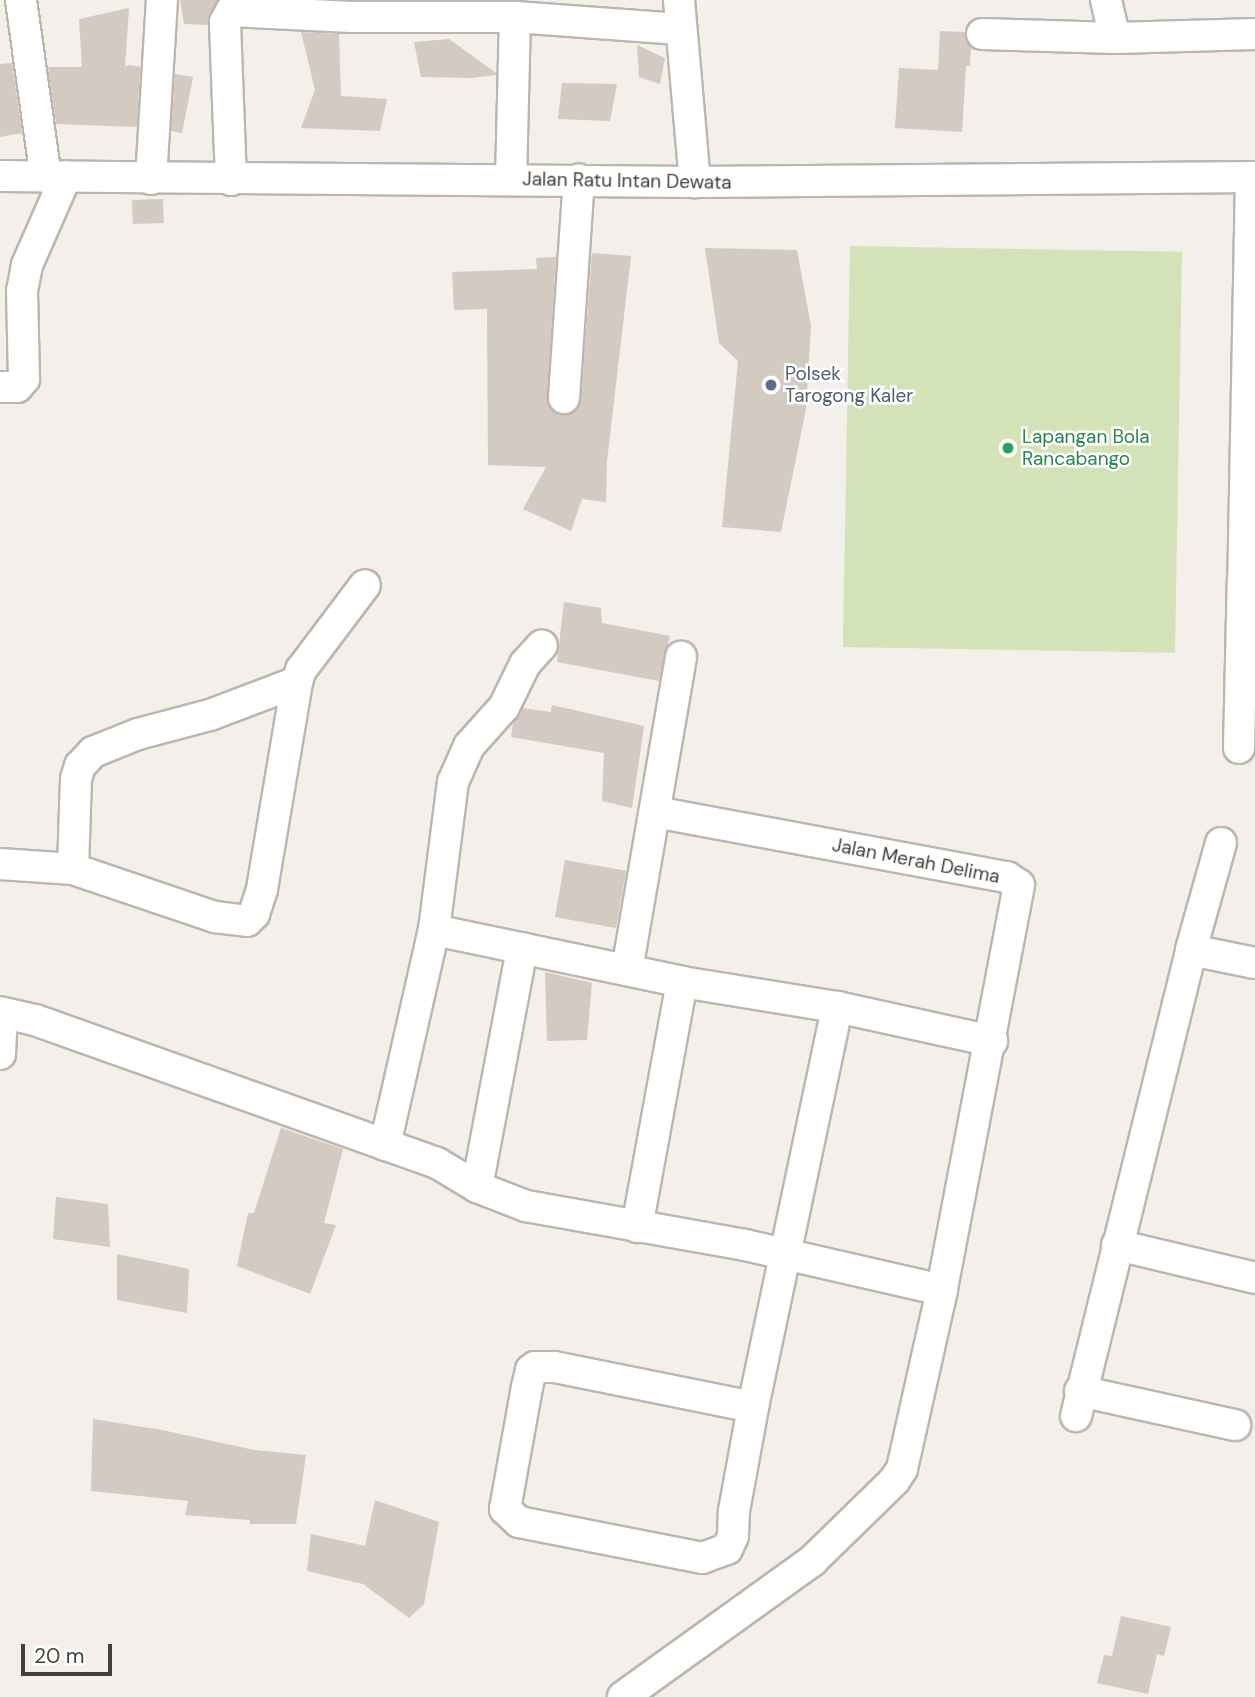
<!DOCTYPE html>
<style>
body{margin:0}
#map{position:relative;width:1255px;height:1697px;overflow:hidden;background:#f3efea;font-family:"DM Sans",sans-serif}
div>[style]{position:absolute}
.green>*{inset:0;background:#d4e2b8;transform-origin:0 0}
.building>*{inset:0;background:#d3cac1;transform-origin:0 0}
.roads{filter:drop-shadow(2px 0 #beb6ae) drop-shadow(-2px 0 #beb6ae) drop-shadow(0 2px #beb6ae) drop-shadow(0 -2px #beb6ae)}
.minor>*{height:30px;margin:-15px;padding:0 15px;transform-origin:15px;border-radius:15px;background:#fff}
.dots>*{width:19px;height:19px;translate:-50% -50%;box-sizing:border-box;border:4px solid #fff;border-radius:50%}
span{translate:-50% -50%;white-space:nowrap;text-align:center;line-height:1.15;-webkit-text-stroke:5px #fff;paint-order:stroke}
.street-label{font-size:19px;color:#463f39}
.service-label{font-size:19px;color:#4e5e75}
.left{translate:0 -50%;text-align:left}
.leisure-label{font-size:19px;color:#27864d}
.scale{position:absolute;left:21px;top:1644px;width:91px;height:32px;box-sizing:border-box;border:4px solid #463f39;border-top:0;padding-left:9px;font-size:21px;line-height:24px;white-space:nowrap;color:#463f39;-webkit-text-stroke:5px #fff;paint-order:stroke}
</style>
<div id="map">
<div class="green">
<i style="left:850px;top:246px;width:332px;height:401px;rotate:1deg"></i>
</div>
<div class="building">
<i style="clip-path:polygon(180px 0,217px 0,208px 25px,184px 24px)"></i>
<i style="clip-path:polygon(129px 8px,125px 67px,128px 65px,140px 67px,137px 127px,56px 124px,48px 67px,82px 67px,79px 19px)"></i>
<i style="clip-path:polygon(940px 31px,965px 32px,971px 47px,970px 66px,966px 66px,962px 132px,895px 128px,899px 68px,938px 70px)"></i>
<i style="clip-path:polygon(301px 32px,339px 34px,341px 96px,387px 99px,380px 131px,301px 128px,315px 90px)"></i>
<i style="clip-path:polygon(449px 39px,496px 73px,496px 75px,472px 78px,421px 77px,414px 42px)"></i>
<i style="clip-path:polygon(637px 45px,665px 58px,660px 84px,639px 77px)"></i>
<i style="clip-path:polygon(12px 63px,22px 133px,0 137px,0 64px)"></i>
<i style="clip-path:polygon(175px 74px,193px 77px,182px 133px,171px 131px)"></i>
<i style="clip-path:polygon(562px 83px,617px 84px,610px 121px,558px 119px)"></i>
<i style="left:163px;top:199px;width:24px;height:31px;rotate:88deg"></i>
<i style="clip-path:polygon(705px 248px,797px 250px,811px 326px,806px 409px,781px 532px,722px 527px,738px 361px,719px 343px)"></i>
<i style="clip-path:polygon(592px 253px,631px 256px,607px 461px,606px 502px,582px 499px,571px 531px,523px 509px,546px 467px,488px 465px,487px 309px,454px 310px,452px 272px,537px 269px,536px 258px,556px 257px,547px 397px,554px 412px,563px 415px,578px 408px,581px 399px)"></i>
<i style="clip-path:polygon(564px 602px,601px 608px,602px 623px,670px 636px,659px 681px,557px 662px)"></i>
<i style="clip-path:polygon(552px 705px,644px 726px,632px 808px,602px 801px,604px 753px,511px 737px,513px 724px,523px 708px,551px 712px)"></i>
<i style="left:565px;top:860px;width:62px;height:58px;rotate:10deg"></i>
<i style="clip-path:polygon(545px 972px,592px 983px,587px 1040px,547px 1041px)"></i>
<i style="clip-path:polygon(281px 1128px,343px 1149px,324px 1223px,336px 1225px,310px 1294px,237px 1266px,248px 1213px,254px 1213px)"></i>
<i style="clip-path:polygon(56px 1197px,108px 1204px,110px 1247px,53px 1239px)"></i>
<i style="clip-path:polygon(117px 1254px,189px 1269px,187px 1313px,117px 1300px)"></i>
<i style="clip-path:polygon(93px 1419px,162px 1430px,254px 1450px,306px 1455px,296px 1524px,250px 1524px,250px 1520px,185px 1515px,188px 1501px,91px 1491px)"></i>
<i style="clip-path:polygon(375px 1500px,439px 1522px,424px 1604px,409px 1618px,363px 1584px,307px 1571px,311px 1534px,365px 1546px)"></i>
<i style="clip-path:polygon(1121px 1616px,1171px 1627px,1164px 1656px,1157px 1654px,1148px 1694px,1097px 1683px,1104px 1655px,1112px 1656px)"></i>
</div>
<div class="roads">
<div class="minor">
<i style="left:21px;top:0;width:179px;rotate:82deg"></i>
<i style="left:679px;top:0;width:183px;rotate:85deg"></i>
<i style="left:1106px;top:0;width:39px;rotate:77deg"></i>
<i style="left:982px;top:34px;width:133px;rotate:1.7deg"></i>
<i style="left:1115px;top:38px;width:140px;rotate:-1.6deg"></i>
<i style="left:0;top:176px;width:695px;rotate:0.49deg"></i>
<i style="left:695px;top:182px;width:560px;rotate:-0.51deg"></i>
<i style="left:1251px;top:177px;width:401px;rotate:91.1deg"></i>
<i style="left:1243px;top:578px;width:12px;rotate:-5deg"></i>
<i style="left:151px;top:179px;width:179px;rotate:-86.5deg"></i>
<i style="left:231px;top:180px;width:158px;rotate:-92.2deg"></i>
<i style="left:225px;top:22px;width:13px;rotate:-61deg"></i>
<i style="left:231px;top:11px;width:120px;rotate:2.9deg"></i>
<i style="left:351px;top:17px;width:164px"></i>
<i style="left:515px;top:17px;width:165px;rotate:4.2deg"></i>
<i style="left:511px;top:180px;width:163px;rotate:-88.6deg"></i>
<i style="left:0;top:387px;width:17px"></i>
<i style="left:17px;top:387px;width:11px;rotate:-49deg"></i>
<i style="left:24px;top:379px;width:88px;rotate:-91.3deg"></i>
<i style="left:22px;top:291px;width:26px;rotate:-79deg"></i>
<i style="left:27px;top:265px;width:97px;rotate:-66.3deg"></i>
<i style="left:564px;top:398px;width:219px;rotate:-86.1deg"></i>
<i style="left:1239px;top:748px;width:170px;rotate:-88.7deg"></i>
<i style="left:655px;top:812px;width:358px;rotate:10.5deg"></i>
<i style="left:1007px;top:877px;width:14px;rotate:34deg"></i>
<i style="left:1019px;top:885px;width:412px;rotate:100.8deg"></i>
<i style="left:1221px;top:843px;width:111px;rotate:105.7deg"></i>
<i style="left:1191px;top:950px;width:65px;rotate:11.5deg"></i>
<i style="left:0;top:864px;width:73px;rotate:3.9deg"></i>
<i style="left:73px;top:869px;width:150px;rotate:18.7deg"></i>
<i style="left:215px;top:917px;width:32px;rotate:7deg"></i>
<i style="left:247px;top:921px;width:10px;rotate:-45deg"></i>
<i style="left:254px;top:914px;width:26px;rotate:-72deg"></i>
<i style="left:262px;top:889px;width:210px;rotate:-80.4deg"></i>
<i style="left:73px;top:869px;width:90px;rotate:-88.1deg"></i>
<i style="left:76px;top:779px;width:14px;rotate:-73deg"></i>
<i style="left:80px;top:766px;width:19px;rotate:-47deg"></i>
<i style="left:93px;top:752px;width:48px;rotate:-21.8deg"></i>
<i style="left:138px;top:734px;width:74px;rotate:-14.8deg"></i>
<i style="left:210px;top:715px;width:93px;rotate:-20.8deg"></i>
<i style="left:297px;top:682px;width:13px;rotate:-72deg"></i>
<i style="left:301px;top:670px;width:106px;rotate:-53deg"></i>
<i style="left:434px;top:930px;width:149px;rotate:-82.7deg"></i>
<i style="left:453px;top:782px;width:39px;rotate:-66deg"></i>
<i style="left:469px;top:746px;width:52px;rotate:-48.1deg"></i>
<i style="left:504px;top:707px;width:48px;rotate:-64deg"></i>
<i style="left:525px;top:664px;width:25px;rotate:-48deg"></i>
<i style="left:627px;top:970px;width:318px;rotate:-80.2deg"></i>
<i style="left:0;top:1012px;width:36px;rotate:13deg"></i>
<i style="left:35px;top:1020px;width:427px;rotate:19.6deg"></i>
<i style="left:437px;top:1163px;width:47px;rotate:31deg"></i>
<i style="left:477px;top:1187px;width:53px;rotate:21.2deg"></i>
<i style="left:526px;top:1206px;width:222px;rotate:10.1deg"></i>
<i style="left:745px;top:1245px;width:202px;rotate:12.9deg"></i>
<i style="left:942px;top:1290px;width:183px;rotate:102.6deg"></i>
<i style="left:902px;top:1469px;width:14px;rotate:124deg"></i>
<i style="left:894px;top:1481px;width:115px;rotate:135.7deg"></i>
<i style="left:812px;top:1561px;width:233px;rotate:144.3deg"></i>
<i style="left:0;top:1054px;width:41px;rotate:-87.2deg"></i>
<i style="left:385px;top:1145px;width:221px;rotate:-77.2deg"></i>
<i style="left:434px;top:930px;width:253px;rotate:11.8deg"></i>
<i style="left:682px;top:982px;width:157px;rotate:9.2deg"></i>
<i style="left:837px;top:1007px;width:159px;rotate:12.4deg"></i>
<i style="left:477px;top:1187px;width:243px;rotate:-79.3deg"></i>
<i style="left:637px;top:1227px;width:249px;rotate:-79.6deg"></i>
<i style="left:1117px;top:1245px;width:142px;rotate:13.4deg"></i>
<i style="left:1080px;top:1391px;width:159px;rotate:12.4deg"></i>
<i style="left:753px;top:1407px;width:203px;rotate:-168.6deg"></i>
<i style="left:554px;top:1367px;width:19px;rotate:180deg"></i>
<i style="left:535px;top:1367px;width:5px;rotate:143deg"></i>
<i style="left:531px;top:1370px;width:17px;rotate:103deg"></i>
<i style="left:527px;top:1387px;width:124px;rotate:100.2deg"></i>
<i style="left:505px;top:1509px;width:19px;rotate:43deg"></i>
<i style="left:519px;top:1522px;width:187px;rotate:11.1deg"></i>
<i style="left:702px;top:1558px;width:27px;rotate:-20deg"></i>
<i style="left:727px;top:1549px;width:14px;rotate:-65deg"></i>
<i style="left:733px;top:1536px;width:25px;rotate:-88deg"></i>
<i style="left:734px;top:1511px;width:106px;rotate:-79.6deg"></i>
<i style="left:753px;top:1407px;width:409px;rotate:-78.1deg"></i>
<i style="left:1076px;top:1416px;width:480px;rotate:-76.1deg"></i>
</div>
</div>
<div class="dots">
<i style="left:771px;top:385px;background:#5c6f8a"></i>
<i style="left:1008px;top:448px;background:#2e9e5b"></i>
</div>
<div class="street-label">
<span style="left:627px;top:181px;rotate:1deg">Jalan Ratu Intan Dewata</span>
<span style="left:916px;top:861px;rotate:11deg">Jalan Merah Delima</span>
</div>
<div class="service-label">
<span class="left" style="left:785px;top:385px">Polsek<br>Tarogong Kaler</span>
</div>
<div class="leisure-label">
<span class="left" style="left:1022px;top:448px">Lapangan Bola<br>Rancabango</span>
</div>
<div class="scale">20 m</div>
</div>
